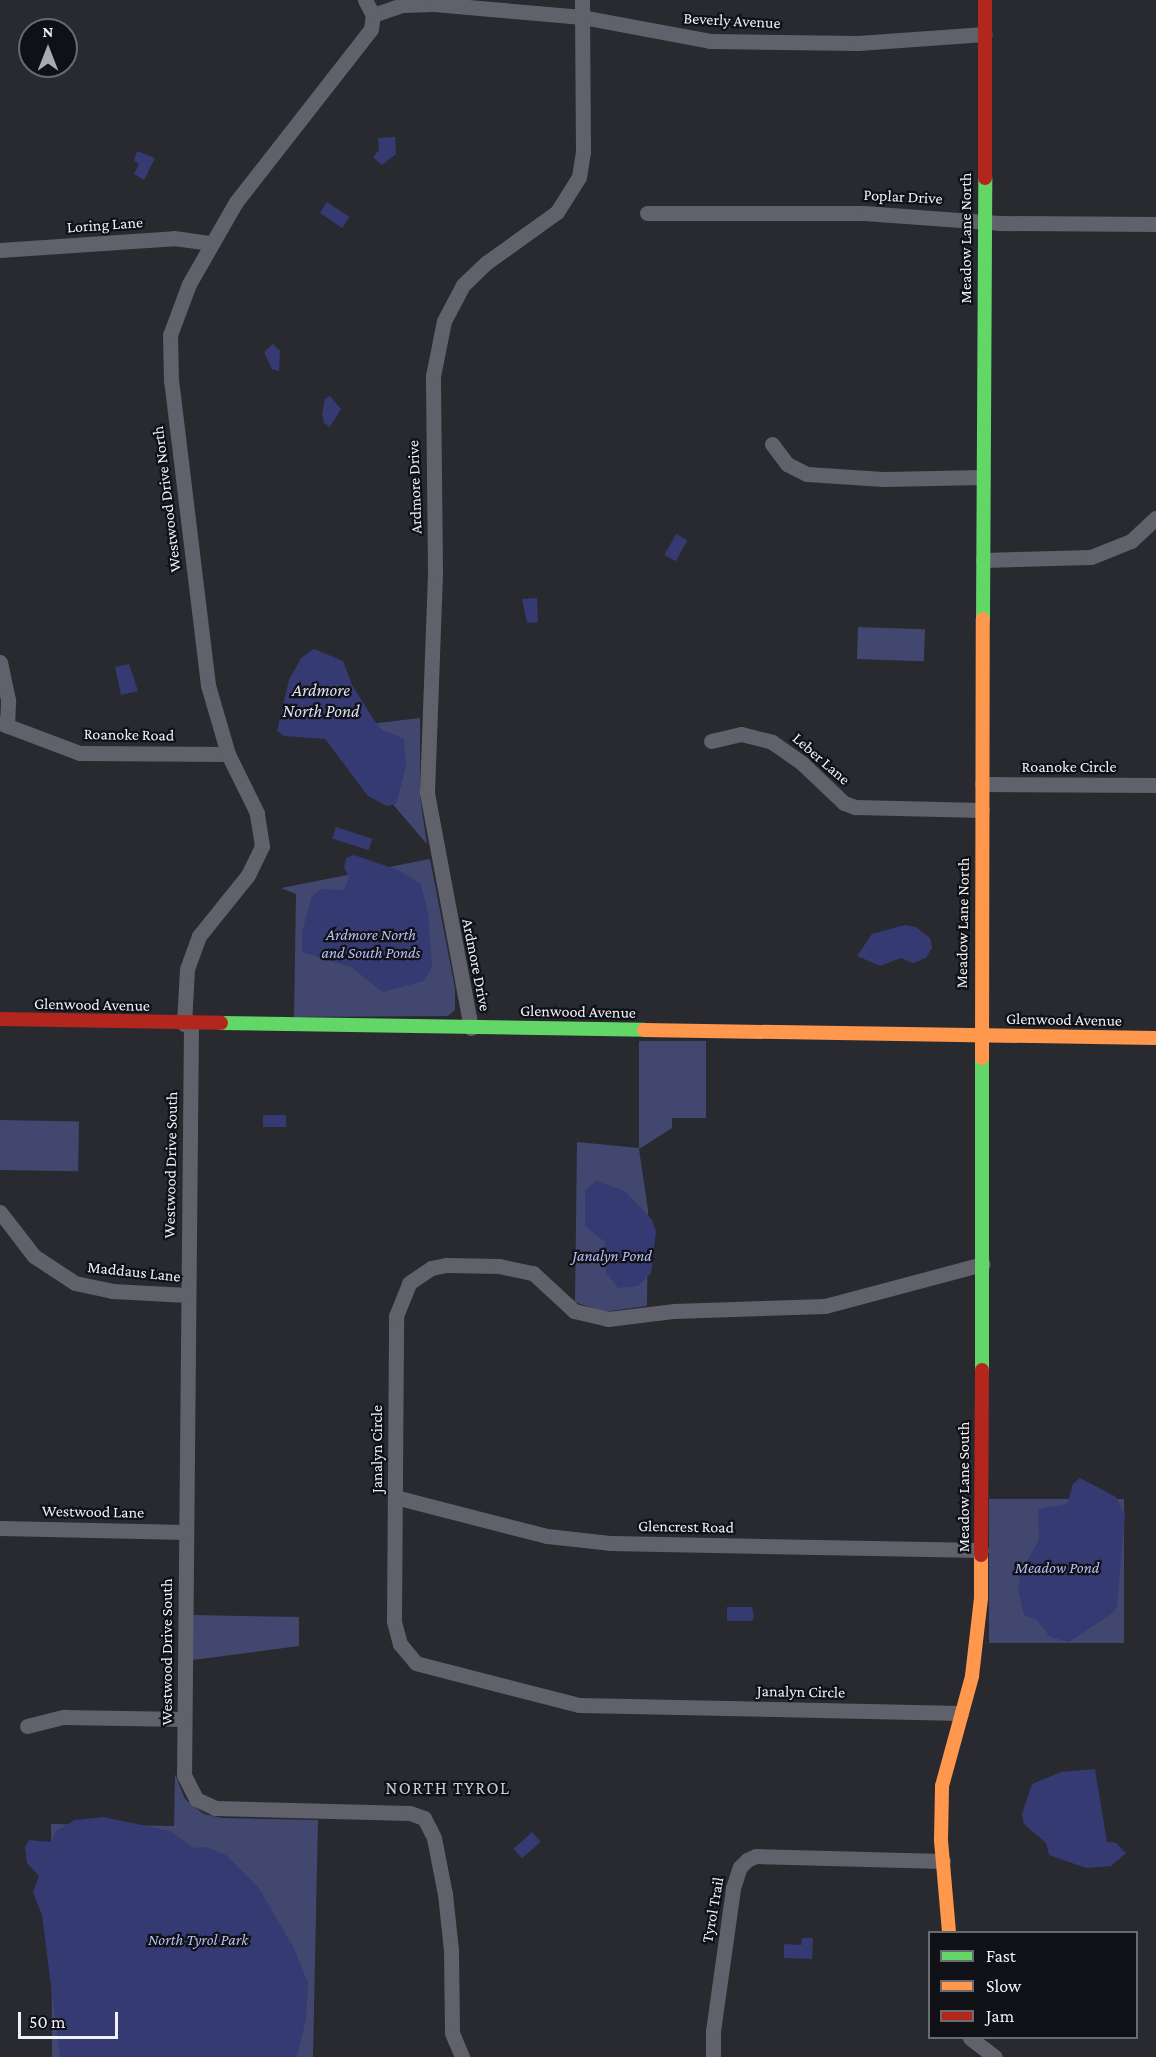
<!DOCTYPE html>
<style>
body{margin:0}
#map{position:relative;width:1156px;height:2057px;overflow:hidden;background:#282a30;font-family:"Crimson Pro",serif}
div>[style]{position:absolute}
.green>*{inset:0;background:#41476e;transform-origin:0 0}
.water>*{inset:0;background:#363a72;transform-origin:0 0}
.street>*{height:15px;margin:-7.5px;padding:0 7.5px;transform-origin:7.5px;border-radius:7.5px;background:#60616b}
.fast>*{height:14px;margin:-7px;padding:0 7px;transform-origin:7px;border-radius:7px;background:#63d668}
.slow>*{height:14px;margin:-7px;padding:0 7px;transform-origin:7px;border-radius:7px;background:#ff974d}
.jam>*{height:14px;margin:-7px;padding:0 7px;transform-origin:7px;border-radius:7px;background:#b3261e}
span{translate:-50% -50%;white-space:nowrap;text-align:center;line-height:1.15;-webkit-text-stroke:4.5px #101116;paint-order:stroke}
.street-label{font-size:16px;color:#eff1f9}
.park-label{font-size:16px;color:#b5bff6;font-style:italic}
.water-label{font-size:18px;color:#dbdff2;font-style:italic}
.neighbourhood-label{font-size:18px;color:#c8cbdc;letter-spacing:1.5px}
.legend{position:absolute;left:928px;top:1931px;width:210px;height:108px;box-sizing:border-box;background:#101116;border:2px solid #696b71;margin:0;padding:8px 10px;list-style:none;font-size:18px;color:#eff1f9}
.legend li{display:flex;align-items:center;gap:12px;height:30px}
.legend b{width:30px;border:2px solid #696b71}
.north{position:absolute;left:18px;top:18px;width:60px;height:60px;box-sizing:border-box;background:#101116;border:2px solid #696b71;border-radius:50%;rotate:0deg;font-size:16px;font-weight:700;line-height:24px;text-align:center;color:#eff1f9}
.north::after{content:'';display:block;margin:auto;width:21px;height:27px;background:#a9abb3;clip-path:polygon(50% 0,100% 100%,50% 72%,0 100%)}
.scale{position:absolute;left:18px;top:2012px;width:100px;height:27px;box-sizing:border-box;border:3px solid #eff1f9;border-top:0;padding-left:8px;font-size:18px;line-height:21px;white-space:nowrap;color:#eff1f9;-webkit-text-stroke:4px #101116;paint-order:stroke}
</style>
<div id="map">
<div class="green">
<i style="left:858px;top:627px;width:67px;height:32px;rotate:2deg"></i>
<i style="clip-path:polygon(420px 718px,420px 797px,427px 844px,328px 729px)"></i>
<i style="clip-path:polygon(430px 859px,455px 988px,455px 1010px,448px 1016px,294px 1017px,296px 894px,281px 888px)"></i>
<i style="clip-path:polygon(639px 1041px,706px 1041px,706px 1118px,672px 1118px,672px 1128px,639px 1149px,648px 1210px,647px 1306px,603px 1312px,575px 1302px,577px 1142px,639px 1148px)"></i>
<i style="left:0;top:1120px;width:79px;height:50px;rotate:1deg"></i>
<i style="left:989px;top:1499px;width:135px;height:144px"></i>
<i style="clip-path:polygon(193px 1615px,299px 1617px,299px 1646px,193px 1660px)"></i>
<i style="clip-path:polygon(175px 1774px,185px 1799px,204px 1814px,222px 1818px,318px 1820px,313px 2057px,52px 2057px,51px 1824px,174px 1826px)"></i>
</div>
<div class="water">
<i style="clip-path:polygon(395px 137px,396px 154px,382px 165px,373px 157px,379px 150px,378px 138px)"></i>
<i style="clip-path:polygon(137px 151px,155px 158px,144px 180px,134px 174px,139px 164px,134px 161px)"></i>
<i style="left:327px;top:202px;width:27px;height:13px;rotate:34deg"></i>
<i style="clip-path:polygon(273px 344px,280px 351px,279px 371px,272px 369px,264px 352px)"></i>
<i style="clip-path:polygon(330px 396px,341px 409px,330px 427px,324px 423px,322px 414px,325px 399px)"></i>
<i style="left:676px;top:534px;width:13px;height:24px;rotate:29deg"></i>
<i style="clip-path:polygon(537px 598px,538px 622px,527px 623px,522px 599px)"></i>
<i style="clip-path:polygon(314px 649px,343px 661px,352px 685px,374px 720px,382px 730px,404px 739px,406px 767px,396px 804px,387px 806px,368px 796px,325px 739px,284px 736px,277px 731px,289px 680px,301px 658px)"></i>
<i style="clip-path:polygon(129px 664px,138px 691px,121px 695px,115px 667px)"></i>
<i style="left:336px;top:827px;width:38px;height:12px;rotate:18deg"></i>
<i style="clip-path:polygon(354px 855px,398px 870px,421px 884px,428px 913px,432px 967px,424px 981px,383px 992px,351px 967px,302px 952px,302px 932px,312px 896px,321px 889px,344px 890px,349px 878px,344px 867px,346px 858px)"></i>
<i style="clip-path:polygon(905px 925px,916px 927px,930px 938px,932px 948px,926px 958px,913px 963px,901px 958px,880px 966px,857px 956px,872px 934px)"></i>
<i style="left:263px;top:1115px;width:23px;height:12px"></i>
<i style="clip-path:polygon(596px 1181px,625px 1191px,652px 1220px,656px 1232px,651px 1273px,638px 1286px,618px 1288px,606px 1272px,605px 1242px,585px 1226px,585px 1190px)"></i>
<i style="clip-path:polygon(1080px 1478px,1116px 1497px,1125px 1515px,1117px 1606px,1113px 1613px,1069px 1642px,1050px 1637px,1037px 1620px,1024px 1615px,1018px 1590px,1021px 1571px,1039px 1540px,1038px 1509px,1067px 1504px,1073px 1484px)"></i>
<i style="clip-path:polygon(727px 1607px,752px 1607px,754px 1617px,752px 1621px,727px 1621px)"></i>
<i style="clip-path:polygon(1095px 1769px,1107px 1842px,1116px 1843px,1126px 1853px,1111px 1866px,1086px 1868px,1049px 1855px,1046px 1843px,1024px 1824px,1022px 1814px,1032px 1784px,1061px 1772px)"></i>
<i style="clip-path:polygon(103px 1817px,170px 1831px,194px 1848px,206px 1847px,226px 1855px,258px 1887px,294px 1948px,308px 1983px,306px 2019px,297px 2057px,60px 2057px,42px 1915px,33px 1892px,39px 1876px,27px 1863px,25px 1847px,29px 1840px,51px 1842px,56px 1831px,75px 1820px)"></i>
<i style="left:532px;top:1832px;width:13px;height:25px;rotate:48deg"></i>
<i style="clip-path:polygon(802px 1938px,813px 1938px,812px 1959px,784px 1958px,784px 1944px,801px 1945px)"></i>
</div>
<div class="street">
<i style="left:373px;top:15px;width:31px;rotate:-19deg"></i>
<i style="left:402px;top:5px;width:32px;rotate:-2deg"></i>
<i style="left:434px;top:4px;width:149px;rotate:5deg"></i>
<i style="left:582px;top:17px;width:130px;rotate:10.6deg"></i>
<i style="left:710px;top:41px;width:148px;rotate:0.8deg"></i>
<i style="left:858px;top:43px;width:127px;rotate:-4.1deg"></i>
<i style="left:647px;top:213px;width:217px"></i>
<i style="left:864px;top:213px;width:135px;rotate:4.2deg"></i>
<i style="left:999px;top:223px;width:157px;rotate:0.4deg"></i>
<i style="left:0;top:250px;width:174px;rotate:-3.9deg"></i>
<i style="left:174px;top:238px;width:37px;rotate:8deg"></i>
<i style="left:772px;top:444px;width:25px;rotate:53deg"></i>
<i style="left:787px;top:464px;width:22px;rotate:27deg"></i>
<i style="left:807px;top:474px;width:76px;rotate:3.8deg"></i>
<i style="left:883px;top:479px;width:100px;rotate:-1.1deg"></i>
<i style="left:983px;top:560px;width:108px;rotate:-1.6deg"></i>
<i style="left:1091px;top:557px;width:43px;rotate:-21.8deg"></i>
<i style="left:1131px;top:541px;width:34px;rotate:-43deg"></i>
<i style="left:0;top:662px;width:40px;rotate:78deg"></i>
<i style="left:8px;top:701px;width:25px;rotate:92deg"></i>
<i style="left:0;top:723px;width:85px;rotate:20.6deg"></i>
<i style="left:80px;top:753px;width:148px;rotate:0.4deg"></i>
<i style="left:711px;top:741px;width:31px;rotate:-13deg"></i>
<i style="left:741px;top:734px;width:32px;rotate:14deg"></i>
<i style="left:772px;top:742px;width:38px;rotate:35deg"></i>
<i style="left:803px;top:764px;width:57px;rotate:43.6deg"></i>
<i style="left:844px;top:803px;width:12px;rotate:20deg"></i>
<i style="left:855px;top:807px;width:127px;rotate:1.4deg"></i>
<i style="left:982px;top:784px;width:174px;rotate:0.3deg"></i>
<i style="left:184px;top:1024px;width:55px;rotate:-86.9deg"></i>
<i style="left:187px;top:969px;width:35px;rotate:-70deg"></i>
<i style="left:199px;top:936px;width:78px;rotate:-51.2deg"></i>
<i style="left:248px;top:875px;width:32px;rotate:-64deg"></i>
<i style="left:262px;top:846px;width:33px;rotate:-99deg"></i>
<i style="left:257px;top:813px;width:66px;rotate:-116.2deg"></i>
<i style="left:228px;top:754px;width:72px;rotate:-106.2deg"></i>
<i style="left:208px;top:685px;width:306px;rotate:-96.9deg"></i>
<i style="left:171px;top:381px;width:46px;rotate:-91.2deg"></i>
<i style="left:170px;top:335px;width:54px;rotate:-69.6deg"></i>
<i style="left:189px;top:284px;width:95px;rotate:-60.2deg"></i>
<i style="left:236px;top:202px;width:219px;rotate:-52deg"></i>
<i style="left:371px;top:29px;width:14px;rotate:-82deg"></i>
<i style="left:373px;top:15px;width:17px;rotate:-118deg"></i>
<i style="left:191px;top:1024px;width:751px;rotate:90.53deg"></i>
<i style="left:184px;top:1775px;width:27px;rotate:63deg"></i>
<i style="left:196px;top:1799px;width:21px;rotate:25deg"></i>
<i style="left:215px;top:1808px;width:195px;rotate:1.5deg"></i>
<i style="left:410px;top:1813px;width:15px;rotate:20deg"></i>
<i style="left:424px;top:1818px;width:22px;rotate:63deg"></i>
<i style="left:434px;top:1838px;width:57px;rotate:78.9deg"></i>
<i style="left:445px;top:1894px;width:56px;rotate:83.9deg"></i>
<i style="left:451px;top:1950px;width:83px;rotate:89.3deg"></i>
<i style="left:452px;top:2033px;width:26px;rotate:67deg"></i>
<i style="left:471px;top:1028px;width:240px;rotate:-100.6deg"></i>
<i style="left:427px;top:792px;width:221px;rotate:-87.9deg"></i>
<i style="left:435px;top:571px;width:195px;rotate:-90.6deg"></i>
<i style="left:433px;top:376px;width:56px;rotate:-78.7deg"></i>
<i style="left:444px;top:321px;width:41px;rotate:-62.2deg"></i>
<i style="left:463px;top:285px;width:32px;rotate:-44deg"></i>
<i style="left:486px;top:263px;width:87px;rotate:-35.7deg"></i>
<i style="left:557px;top:212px;width:41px;rotate:-57.8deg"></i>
<i style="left:579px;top:177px;width:24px;rotate:-81deg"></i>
<i style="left:583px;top:153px;width:153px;rotate:-90.4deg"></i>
<i style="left:0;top:1212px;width:56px;rotate:52.3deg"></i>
<i style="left:34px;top:1256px;width:49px;rotate:33.4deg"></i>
<i style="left:75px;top:1283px;width:38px;rotate:12deg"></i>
<i style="left:112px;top:1291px;width:76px;rotate:3deg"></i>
<i style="left:395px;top:1497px;width:157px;rotate:14.4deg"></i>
<i style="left:547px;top:1536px;width:63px;rotate:6.3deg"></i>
<i style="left:610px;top:1543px;width:371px;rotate:1.1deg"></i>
<i style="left:0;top:1528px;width:186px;rotate:1.2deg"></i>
<i style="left:961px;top:1713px;width:382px;rotate:-178.8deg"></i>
<i style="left:579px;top:1705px;width:168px;rotate:-165.6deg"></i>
<i style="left:416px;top:1663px;width:25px;rotate:-130deg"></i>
<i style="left:400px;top:1644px;width:24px;rotate:-105deg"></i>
<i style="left:394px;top:1621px;width:305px;rotate:-89.6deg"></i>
<i style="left:396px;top:1316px;width:35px;rotate:-68deg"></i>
<i style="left:409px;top:1283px;width:27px;rotate:-34deg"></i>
<i style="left:431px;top:1268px;width:15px;rotate:-11deg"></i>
<i style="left:446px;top:1265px;width:53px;rotate:1.1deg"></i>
<i style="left:499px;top:1266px;width:35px;rotate:12deg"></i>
<i style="left:533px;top:1273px;width:56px;rotate:42.8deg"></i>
<i style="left:574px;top:1311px;width:35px;rotate:13deg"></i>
<i style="left:608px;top:1319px;width:65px;rotate:-7deg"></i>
<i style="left:673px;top:1311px;width:152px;rotate:-1.9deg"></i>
<i style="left:825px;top:1306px;width:163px;rotate:-14.9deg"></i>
<i style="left:27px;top:1726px;width:38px;rotate:-14deg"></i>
<i style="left:64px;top:1717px;width:120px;rotate:1deg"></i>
<i style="left:970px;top:2038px;width:31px;rotate:37deg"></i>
<i style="left:713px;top:2057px;width:26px;rotate:-90deg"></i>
<i style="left:713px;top:2031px;width:144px;rotate:-82deg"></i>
<i style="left:733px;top:1888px;width:22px;rotate:-72deg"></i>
<i style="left:740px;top:1867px;width:10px;rotate:-45deg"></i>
<i style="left:747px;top:1860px;width:10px;rotate:-24deg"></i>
<i style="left:756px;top:1856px;width:187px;rotate:1.5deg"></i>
</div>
<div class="fast">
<i style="left:983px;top:619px;width:441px;rotate:-89.7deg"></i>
<i style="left:221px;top:1023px;width:423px;rotate:0.9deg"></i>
<i style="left:982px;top:1370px;width:312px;rotate:-90deg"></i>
</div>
<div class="slow">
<i style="left:644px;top:1030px;width:512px;rotate:0.9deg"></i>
<i style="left:982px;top:1058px;width:439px;rotate:-89.9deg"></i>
<i style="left:949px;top:1932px;width:92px;rotate:-95deg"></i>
<i style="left:941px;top:1840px;width:54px;rotate:-88.9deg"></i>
<i style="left:942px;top:1786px;width:114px;rotate:-74.7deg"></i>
<i style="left:972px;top:1676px;width:79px;rotate:-83.4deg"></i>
<i style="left:981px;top:1598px;width:43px;rotate:-90deg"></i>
</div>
<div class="jam">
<i style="left:985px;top:178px;width:178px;rotate:-90deg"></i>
<i style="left:0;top:1019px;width:221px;rotate:1deg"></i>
<i style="left:981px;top:1555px;width:185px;rotate:-89.7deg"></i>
</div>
<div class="street-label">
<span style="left:732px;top:21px;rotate:3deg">Beverly Avenue</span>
<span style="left:903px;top:197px;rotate:3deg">Poplar Drive</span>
<span style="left:105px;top:225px;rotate:-4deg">Loring Lane</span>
<span style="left:966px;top:238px;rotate:-90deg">Meadow Lane North</span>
<span style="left:415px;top:487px;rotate:-92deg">Ardmore Drive</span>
<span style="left:167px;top:499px;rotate:-97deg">Westwood Drive North</span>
<span style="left:129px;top:735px;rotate:1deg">Roanoke Road</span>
<span style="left:821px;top:759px;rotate:41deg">Leber Lane</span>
<span style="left:1069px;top:767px">Roanoke Circle</span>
<span style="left:963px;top:923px;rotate:-89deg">Meadow Lane North</span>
<span style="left:476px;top:965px;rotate:79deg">Ardmore Drive</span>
<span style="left:92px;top:1005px;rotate:1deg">Glenwood Avenue</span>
<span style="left:578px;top:1012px;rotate:1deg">Glenwood Avenue</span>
<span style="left:1064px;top:1020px;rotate:1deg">Glenwood Avenue</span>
<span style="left:171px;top:1165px;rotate:-89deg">Westwood Drive South</span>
<span style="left:134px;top:1272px;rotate:6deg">Maddaus Lane</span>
<span style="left:377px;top:1449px;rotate:-90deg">Janalyn Circle</span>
<span style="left:964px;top:1487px;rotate:-90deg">Meadow Lane South</span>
<span style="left:93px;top:1512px;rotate:1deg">Westwood Lane</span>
<span style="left:686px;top:1527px;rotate:1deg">Glencrest Road</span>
<span style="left:167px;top:1652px;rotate:-90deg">Westwood Drive South</span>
<span style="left:801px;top:1692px;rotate:1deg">Janalyn Circle</span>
<span style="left:713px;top:1910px;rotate:-80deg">Tyrol Trail</span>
</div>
<div class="park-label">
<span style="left:371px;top:944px">Ardmore North<br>and South Ponds</span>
<span style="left:612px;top:1256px">Janalyn Pond</span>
<span style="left:1057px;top:1568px">Meadow Pond</span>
<span style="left:198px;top:1940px">North Tyrol Park</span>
</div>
<div class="water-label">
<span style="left:321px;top:701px">Ardmore<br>North Pond</span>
</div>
<div class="neighbourhood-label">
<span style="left:448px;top:1788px">NORTH TYROL</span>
</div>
<ul class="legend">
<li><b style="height:8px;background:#63d668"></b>Fast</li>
<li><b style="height:8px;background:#ff974d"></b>Slow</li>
<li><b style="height:8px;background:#b3261e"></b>Jam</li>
</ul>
<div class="north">N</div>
<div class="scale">50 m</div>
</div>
